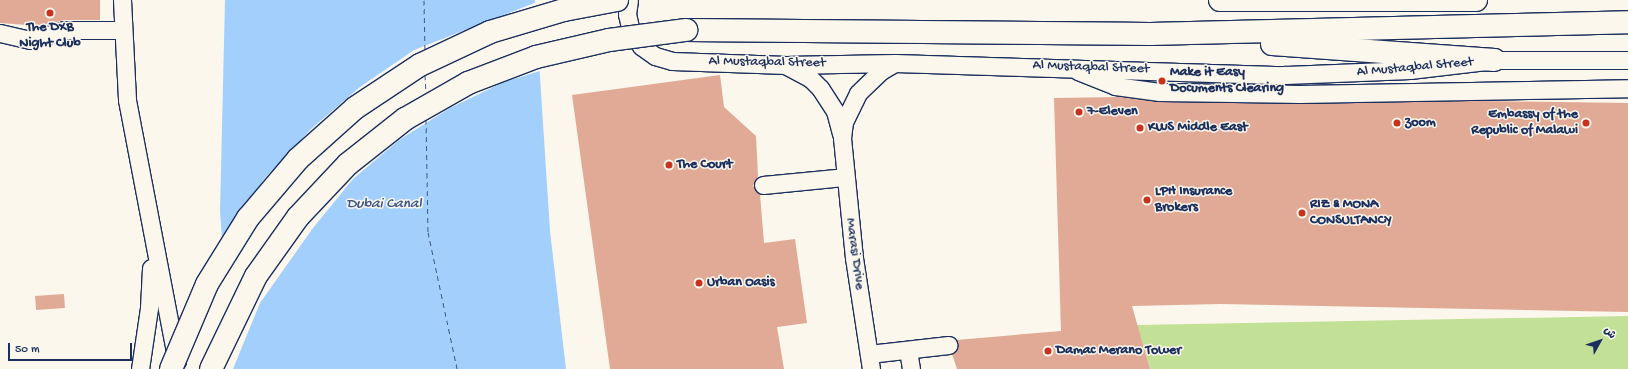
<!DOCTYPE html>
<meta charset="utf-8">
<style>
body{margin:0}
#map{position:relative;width:1628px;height:369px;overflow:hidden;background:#fbf7ec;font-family:"Gochi Hand","Playpen Sans Arabic",sans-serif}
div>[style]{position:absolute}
.green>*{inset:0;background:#c3e097}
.water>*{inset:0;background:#a3cffd}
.pier>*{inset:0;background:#fbf7ec}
.ferry>*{height:1px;margin-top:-0.5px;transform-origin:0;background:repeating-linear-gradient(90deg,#3d5786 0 5px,transparent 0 9px)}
.building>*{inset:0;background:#e0aa96;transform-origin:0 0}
.roads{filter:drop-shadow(1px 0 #1b2f5e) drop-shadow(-1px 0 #1b2f5e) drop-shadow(0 1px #1b2f5e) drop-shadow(0 -1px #1b2f5e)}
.minor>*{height:17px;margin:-8.5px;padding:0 8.5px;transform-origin:8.5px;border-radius:8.5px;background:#fbf7ec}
.major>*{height:22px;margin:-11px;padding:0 11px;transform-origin:11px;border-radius:11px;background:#fbf7ec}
.bridges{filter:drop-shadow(1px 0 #1b2f5e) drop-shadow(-1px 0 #1b2f5e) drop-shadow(0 1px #1b2f5e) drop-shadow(0 -1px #1b2f5e)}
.major-bridge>*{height:22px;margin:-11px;padding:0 11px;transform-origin:11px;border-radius:11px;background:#fbf7ec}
.dots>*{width:11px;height:11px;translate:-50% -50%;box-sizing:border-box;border:2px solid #fbf7ec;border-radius:50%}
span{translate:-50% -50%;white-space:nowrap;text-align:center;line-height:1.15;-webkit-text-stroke:3px #fbf7ec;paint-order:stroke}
.poi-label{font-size:14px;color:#1b2f5e;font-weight:700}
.left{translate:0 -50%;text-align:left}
.right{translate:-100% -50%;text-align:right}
.street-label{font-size:14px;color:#1b2f5e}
.water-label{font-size:15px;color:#3d5786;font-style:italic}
.north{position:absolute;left:1580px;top:321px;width:40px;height:40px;-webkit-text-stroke:3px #fbf7ec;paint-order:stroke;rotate:50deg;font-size:11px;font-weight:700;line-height:16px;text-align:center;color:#1b2f5e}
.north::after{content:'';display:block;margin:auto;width:14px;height:18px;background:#1b2f5e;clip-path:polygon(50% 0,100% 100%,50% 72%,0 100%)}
.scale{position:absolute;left:8px;top:343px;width:124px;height:18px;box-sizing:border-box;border:2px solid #1b2f5e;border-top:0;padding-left:5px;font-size:12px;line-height:14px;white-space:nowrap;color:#1b2f5e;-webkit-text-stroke:3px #fbf7ec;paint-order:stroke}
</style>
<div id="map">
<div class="green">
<i style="clip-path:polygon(1628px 316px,1628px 369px,1150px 369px,1137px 325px)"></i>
</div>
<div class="water">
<i style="clip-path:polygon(225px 0,535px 0,550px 231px,566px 369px,231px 369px,220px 211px)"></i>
</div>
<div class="pier">
<i style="clip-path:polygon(537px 2px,540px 71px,504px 82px,450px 108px,399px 140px,353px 179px,313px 228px,260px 303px,233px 369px,229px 369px,220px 239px,265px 178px,311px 129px,360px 87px,414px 50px)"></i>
</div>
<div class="ferry">
<i style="left:424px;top:0;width:51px;rotate:88.9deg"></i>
<i style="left:425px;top:75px;width:20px;rotate:87deg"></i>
<i style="left:426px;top:119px;width:113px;rotate:89deg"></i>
<i style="left:428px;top:232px;width:140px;rotate:78deg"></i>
</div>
<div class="building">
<i style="clip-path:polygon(0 0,100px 0,100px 20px,64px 20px,41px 26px,0 23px)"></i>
<i style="clip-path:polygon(720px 75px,724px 107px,756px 136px,758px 176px,753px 186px,760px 194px,764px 243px,795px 239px,807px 323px,777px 327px,784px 369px,610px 369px,572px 95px)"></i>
<i style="clip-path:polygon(1119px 97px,1160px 102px,1299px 104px,1479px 101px,1628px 103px,1628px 312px,1220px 304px,1132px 306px,1150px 369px,957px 369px,952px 354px,957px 349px,956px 340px,1061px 331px,1054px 98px)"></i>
<i style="left:64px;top:294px;width:14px;height:29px;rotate:86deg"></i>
</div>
<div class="roads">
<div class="minor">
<i style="left:122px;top:0;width:100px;rotate:87.1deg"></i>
<i style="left:127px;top:100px;width:266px;rotate:79.2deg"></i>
<i style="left:629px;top:0;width:14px;rotate:98deg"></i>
<i style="left:627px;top:14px;width:17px;rotate:77deg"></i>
<i style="left:631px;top:31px;width:18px;rotate:56deg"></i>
<i style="left:641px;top:46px;width:17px;rotate:36deg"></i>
<i style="left:655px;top:56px;width:18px;rotate:16deg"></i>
<i style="left:672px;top:61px;width:114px;rotate:2deg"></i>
<i style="left:786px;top:65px;width:109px;rotate:-1.1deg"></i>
<i style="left:895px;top:63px;width:388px;rotate:1.8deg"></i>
<i style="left:1283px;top:75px;width:127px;rotate:-2.3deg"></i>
<i style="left:1410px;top:70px;width:85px;rotate:-6.8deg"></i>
<i style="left:1494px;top:60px;width:134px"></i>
<i style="left:0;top:33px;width:31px;rotate:13deg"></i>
<i style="left:30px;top:40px;width:35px;rotate:-16deg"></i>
<i style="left:64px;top:30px;width:58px"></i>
<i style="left:787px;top:66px;width:26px;rotate:28deg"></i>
<i style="left:810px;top:78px;width:14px;rotate:45deg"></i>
<i style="left:820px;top:88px;width:27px;rotate:57deg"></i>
<i style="left:835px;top:111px;width:24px;rotate:75deg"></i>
<i style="left:1078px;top:71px;width:40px;rotate:22deg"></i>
<i style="left:1115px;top:86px;width:45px;rotate:7.6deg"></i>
<i style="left:1160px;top:92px;width:139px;rotate:0.8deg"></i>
<i style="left:1299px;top:94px;width:329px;rotate:-1deg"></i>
<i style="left:763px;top:185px;width:81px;rotate:-5.6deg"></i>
<i style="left:908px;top:350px;width:19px;rotate:81deg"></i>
<i style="left:869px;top:354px;width:80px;rotate:-6.5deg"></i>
<i style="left:140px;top:369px;width:62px;rotate:-81.6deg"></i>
<i style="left:149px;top:308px;width:40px;rotate:-87.1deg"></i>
<i style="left:871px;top:369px;width:112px;rotate:-98.7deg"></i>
<i style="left:854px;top:258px;width:121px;rotate:-95.7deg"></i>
<i style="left:842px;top:138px;width:16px;rotate:-83deg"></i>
<i style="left:844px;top:122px;width:32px;rotate:-64deg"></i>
<i style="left:858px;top:93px;width:32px;rotate:-44deg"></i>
<i style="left:881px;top:71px;width:16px;rotate:-30deg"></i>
</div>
<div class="major">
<i style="left:1220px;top:0;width:256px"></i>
<i style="left:686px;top:30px;width:464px;rotate:0.5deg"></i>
<i style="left:1150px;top:34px;width:478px;rotate:-1.4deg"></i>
<i style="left:1272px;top:44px;width:223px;rotate:4.1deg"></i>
</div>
</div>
<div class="bridges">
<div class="major-bridge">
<i style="left:171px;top:369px;width:92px;rotate:-67deg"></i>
<i style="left:207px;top:284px;width:78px;rotate:-58.2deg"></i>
<i style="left:248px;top:218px;width:77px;rotate:-49.7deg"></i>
<i style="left:298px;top:159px;width:76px;rotate:-41.8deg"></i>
<i style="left:355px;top:108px;width:78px;rotate:-33.5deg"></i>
<i style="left:420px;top:65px;width:77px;rotate:-25.2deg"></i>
<i style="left:490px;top:32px;width:77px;rotate:-16.6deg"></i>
<i style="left:564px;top:10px;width:54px;rotate:-10.7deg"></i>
<i style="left:211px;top:369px;width:103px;rotate:-64.2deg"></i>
<i style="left:256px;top:276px;width:72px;rotate:-54.6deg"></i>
<i style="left:298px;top:217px;width:73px;rotate:-46.7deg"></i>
<i style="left:348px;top:164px;width:73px;rotate:-38.3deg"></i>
<i style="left:405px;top:119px;width:73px;rotate:-29.7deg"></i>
<i style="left:468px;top:83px;width:73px;rotate:-20.9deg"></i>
<i style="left:536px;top:57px;width:75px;rotate:-13.1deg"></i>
<i style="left:609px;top:40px;width:78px;rotate:-7.4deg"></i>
</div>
</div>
<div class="dots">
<i style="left:50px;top:13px;background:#c8321e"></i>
<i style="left:1162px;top:81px;background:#c8321e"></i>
<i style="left:1079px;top:112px;background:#c8321e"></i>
<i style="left:1397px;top:123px;background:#c8321e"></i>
<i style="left:1586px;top:123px;background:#c8321e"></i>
<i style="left:1140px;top:128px;background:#c8321e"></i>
<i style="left:669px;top:165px;background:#c8321e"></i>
<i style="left:1147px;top:200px;background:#c8321e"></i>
<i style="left:1302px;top:213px;background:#c8321e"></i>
<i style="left:699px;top:283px;background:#c8321e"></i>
<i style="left:1048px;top:351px;background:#c8321e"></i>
</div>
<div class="poi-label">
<span style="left:50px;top:36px">The DXB<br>Night Club</span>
<span class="left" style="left:1170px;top:81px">Make it Easy<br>Documents Clearing</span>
<span class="left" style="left:1087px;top:112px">7-Eleven</span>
<span class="right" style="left:1578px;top:123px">Embassy of the<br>Republic of Malawi</span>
<span class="left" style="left:1405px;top:123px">zoom</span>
<span class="left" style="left:1148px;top:128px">KWS Middle East</span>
<span class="left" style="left:677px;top:165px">The Court</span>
<span class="left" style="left:1155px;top:200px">LPH Insurance<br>Brokers</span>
<span class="left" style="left:1310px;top:213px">RIZ &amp; MONA<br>CONSULTANCY</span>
<span class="left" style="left:707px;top:283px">Urban Oasis</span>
<span class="left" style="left:1056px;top:351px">Damac Merano Tower</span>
</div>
<div class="street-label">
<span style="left:767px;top:63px;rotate:1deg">Al Mustaqbal Street</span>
<span style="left:1091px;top:68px;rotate:2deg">Al Mustaqbal Street</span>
<span style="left:1415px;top:68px;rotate:-5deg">Al Mustaqbal Street</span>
<span style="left:854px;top:254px;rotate:82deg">Marasi Drive</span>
</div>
<div class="water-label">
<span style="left:384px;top:205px">Dubai Canal</span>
</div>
<div class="north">ش</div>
<div class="scale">50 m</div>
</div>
